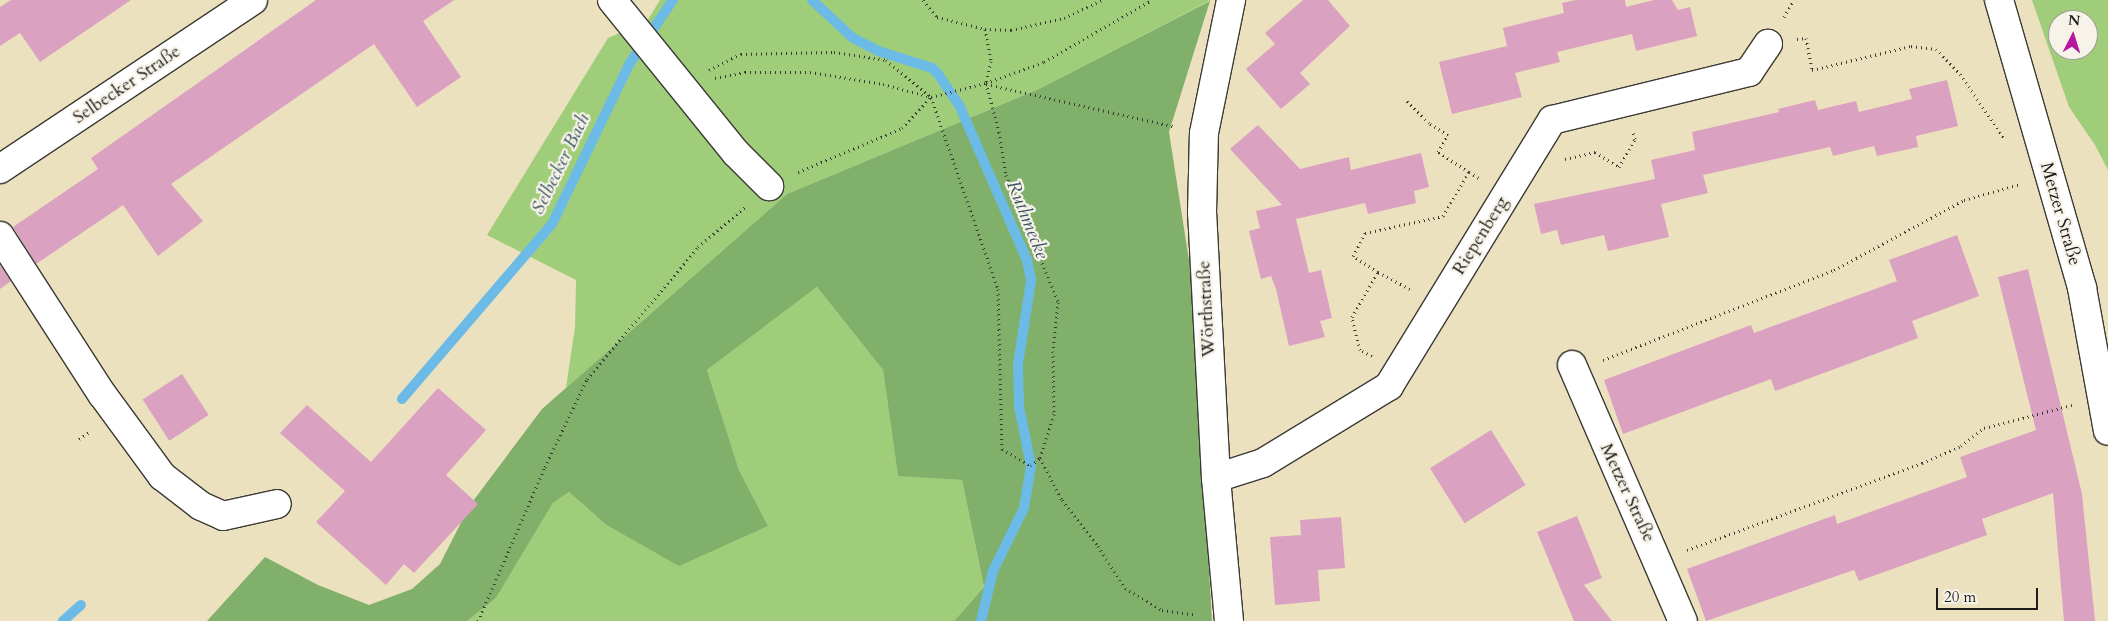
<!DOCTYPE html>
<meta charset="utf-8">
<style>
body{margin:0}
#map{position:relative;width:2108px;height:621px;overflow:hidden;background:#ece1bf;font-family:Cardo,serif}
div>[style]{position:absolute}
.green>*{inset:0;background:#a0cd7a}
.forest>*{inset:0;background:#80b06a}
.stream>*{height:10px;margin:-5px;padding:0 5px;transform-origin:5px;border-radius:5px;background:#6cbbe6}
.building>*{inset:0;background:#dba1c0;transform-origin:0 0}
.path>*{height:3px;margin-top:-1.5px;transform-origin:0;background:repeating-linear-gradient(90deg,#3b3a34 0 1px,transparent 0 5px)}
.roads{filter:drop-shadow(1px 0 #3b3a34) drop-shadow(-1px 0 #3b3a34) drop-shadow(0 1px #3b3a34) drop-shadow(0 -1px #3b3a34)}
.minor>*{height:28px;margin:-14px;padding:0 14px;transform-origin:14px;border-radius:14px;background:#fff}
.major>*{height:28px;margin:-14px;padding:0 14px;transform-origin:14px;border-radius:14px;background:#fff}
span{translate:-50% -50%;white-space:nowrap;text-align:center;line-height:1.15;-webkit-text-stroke:4.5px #f7f3e8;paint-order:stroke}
.street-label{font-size:18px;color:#1c1c1c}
.water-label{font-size:19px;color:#385463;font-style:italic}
.north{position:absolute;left:2048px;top:10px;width:50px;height:50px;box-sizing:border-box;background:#f7f3e8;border:1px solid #9f9d96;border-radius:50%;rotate:5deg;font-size:14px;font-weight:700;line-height:20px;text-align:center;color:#1c1c1c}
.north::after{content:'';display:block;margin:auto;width:18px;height:22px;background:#b5179e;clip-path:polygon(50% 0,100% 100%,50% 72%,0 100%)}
.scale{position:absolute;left:1936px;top:588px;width:102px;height:22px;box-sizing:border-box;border:2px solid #1c1c1c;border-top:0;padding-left:6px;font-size:15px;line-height:18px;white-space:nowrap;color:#1c1c1c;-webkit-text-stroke:4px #f7f3e8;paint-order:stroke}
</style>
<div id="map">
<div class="green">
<i style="clip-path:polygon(660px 0,1211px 0,1039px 89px,787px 194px,566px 388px,575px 327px,576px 280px,487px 235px,608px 38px,647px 21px)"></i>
<i style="clip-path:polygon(evenodd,2032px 0,2108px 0,2108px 170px,2095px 145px,2069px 107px,2032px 0,2058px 20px,2088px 20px,2088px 50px,2058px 50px,2058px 20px)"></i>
<i style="clip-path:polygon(817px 287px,883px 370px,898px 475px,962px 480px,984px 587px,954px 621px,467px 621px,496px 598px,553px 503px,569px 492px,605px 524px,768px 526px,739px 470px,707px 370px)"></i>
</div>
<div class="forest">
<i style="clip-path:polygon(1210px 1px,1169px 132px,1192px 280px,1212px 621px,954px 621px,984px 587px,962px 480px,898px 476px,883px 370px,817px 287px,707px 370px,739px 470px,768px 526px,679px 566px,605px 524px,569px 492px,553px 503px,496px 598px,467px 621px,207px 621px,265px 557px,318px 585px,369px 605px,412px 589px,440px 564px,470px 505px,542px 409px,787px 194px,1039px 89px)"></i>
</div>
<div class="stream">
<i style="left:812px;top:0;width:56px;rotate:42.8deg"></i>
<i style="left:853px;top:38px;width:28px;rotate:27deg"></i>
<i style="left:878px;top:51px;width:57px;rotate:17.5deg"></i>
<i style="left:932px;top:68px;width:8px;rotate:45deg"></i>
<i style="left:938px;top:74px;width:40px;rotate:56deg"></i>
<i style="left:960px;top:107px;width:167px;rotate:66.4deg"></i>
<i style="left:1027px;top:260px;width:21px;rotate:79deg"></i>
<i style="left:1031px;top:281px;width:84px;rotate:98.9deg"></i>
<i style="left:1018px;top:364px;width:42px;rotate:88.6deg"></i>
<i style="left:1019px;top:406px;width:61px;rotate:78.7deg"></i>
<i style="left:1031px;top:466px;width:43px;rotate:99.5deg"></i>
<i style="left:1024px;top:508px;width:70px;rotate:116.2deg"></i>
<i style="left:993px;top:571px;width:51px;rotate:103.5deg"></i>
<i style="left:402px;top:399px;width:230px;rotate:-49.4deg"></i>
<i style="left:552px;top:224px;width:179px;rotate:-64.2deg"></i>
<i style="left:630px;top:63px;width:76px;rotate:-55.7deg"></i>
<i style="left:63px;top:621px;width:24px;rotate:-42deg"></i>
</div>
<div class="building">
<i style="clip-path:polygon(11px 0,131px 0,40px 62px,20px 33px,0 46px,0 7px)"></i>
<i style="clip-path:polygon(316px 0,454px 0,423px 21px,461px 77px,417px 107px,374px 44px,171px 184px,203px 221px,158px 256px,123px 205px,36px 264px,13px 227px,98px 169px,91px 158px)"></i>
<i style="clip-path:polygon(1303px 0,1328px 0,1350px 26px,1300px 73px,1310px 84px,1281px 109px,1246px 69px,1275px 44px,1265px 33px)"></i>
<i style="clip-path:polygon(1576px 0,1625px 0,1626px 7px,1654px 0,1672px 0,1678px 10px,1690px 7px,1697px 36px,1636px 51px,1632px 34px,1557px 52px,1560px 62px,1515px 73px,1522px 97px,1452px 114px,1439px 62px,1507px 46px,1503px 28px,1564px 13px,1562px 3px)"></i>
<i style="clip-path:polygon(1947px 80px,1958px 126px,1916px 136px,1918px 147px,1877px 156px,1874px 146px,1833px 156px,1830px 147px,1703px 175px,1708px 193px,1661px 204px,1669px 237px,1608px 251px,1604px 235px,1561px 245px,1557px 230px,1541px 234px,1534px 204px,1655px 179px,1651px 160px,1695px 150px,1692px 132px,1779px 112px,1778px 109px,1815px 100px,1818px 110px,1856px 101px,1859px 112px,1912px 99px,1909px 89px)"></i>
<i style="clip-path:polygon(1258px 125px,1300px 169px,1349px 157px,1351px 170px,1421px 153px,1429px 187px,1414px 191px,1416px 203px,1368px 214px,1365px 203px,1296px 219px,1309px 273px,1321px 270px,1332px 318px,1320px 321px,1325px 337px,1289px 346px,1276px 289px,1271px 276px,1261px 279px,1249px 231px,1260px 228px,1256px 211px,1282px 205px,1230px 149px)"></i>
<i style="clip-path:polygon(1957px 235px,1979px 296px,1912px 321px,1918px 338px,1775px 391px,1771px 379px,1623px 434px,1604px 380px,1751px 325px,1754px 333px,1897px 281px,1889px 260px)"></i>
<i style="clip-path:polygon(0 265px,11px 281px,0 289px)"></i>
<i style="clip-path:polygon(2028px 269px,2082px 494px,2095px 621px,2064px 621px,2053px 493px,1982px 519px,1987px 535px,1859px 581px,1854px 570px,1706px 621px,1687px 569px,1835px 515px,1837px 524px,1967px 477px,1960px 457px,2036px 430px,1998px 277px)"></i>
<i style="left:182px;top:374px;width:49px;height:47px;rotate:57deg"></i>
<i style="clip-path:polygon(438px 388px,486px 430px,446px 475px,478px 504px,414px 573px,404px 564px,386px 585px,316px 522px,345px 491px,280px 433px,307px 405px,371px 462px)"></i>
<i style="left:1491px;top:430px;width:65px;height:72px;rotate:58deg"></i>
<i style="clip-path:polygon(1577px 516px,1602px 578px,1584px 585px,1612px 621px,1574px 621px,1537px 532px)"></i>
<i style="clip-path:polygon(1341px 517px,1345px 568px,1318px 570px,1320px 601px,1275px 605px,1270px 537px,1301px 535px,1300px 520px)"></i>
</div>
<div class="path">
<i style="left:923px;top:0;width:22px;rotate:51deg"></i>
<i style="left:937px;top:17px;width:49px;rotate:14deg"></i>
<i style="left:985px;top:29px;width:26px;rotate:2deg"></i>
<i style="left:1011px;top:30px;width:54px;rotate:-12.8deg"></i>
<i style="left:1064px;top:18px;width:42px;rotate:-25.3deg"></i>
<i style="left:1784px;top:17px;width:20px;rotate:-60deg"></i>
<i style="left:985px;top:29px;width:33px;rotate:79deg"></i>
<i style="left:991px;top:61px;width:23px;rotate:103deg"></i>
<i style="left:986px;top:83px;width:51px;rotate:75.1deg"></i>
<i style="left:999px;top:132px;width:44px;rotate:80.8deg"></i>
<i style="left:1006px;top:175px;width:137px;rotate:67.7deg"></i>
<i style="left:1058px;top:302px;width:49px;rotate:95.8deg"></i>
<i style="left:1053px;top:351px;width:63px;rotate:89.1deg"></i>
<i style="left:1054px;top:414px;width:46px;rotate:107.7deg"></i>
<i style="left:1040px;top:458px;width:47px;rotate:62.4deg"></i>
<i style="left:1062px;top:500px;width:58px;rotate:52deg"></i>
<i style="left:1098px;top:546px;width:50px;rotate:57.3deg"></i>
<i style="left:1125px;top:588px;width:43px;rotate:30.7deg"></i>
<i style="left:1162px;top:610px;width:34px;rotate:8deg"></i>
<i style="left:1797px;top:39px;width:9px;rotate:-6deg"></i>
<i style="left:1806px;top:38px;width:33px;rotate:79deg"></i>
<i style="left:1812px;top:70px;width:102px;rotate:-13.6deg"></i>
<i style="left:1911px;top:46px;width:25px;rotate:7deg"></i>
<i style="left:1936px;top:49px;width:35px;rotate:46deg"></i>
<i style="left:1960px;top:74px;width:78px;rotate:55.5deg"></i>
<i style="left:709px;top:70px;width:36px;rotate:-27deg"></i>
<i style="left:741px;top:54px;width:93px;rotate:-1.2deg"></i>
<i style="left:834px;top:52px;width:53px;rotate:8.7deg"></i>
<i style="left:886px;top:60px;width:58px;rotate:39.4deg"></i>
<i style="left:931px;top:97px;width:203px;rotate:70.8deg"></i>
<i style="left:998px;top:289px;width:160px;rotate:88.6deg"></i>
<i style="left:1002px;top:449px;width:34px;rotate:30deg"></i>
<i style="left:1031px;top:466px;width:12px;rotate:-42deg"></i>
<i style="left:715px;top:78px;width:31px;rotate:-11deg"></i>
<i style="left:745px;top:72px;width:65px"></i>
<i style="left:810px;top:72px;width:74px;rotate:9.3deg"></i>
<i style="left:883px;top:84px;width:50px;rotate:15.2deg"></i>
<i style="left:931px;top:97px;width:57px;rotate:-14.3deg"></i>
<i style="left:986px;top:83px;width:62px;rotate:-19.9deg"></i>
<i style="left:1044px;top:62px;width:125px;rotate:-29.9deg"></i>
<i style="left:986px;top:84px;width:192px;rotate:12.7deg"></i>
<i style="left:1565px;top:159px;width:31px;rotate:-13deg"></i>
<i style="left:1595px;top:152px;width:28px;rotate:32deg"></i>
<i style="left:1619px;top:167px;width:32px;rotate:-60deg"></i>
<i style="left:1635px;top:139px;width:7px;rotate:-106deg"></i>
<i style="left:798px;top:172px;width:113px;rotate:-22.9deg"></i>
<i style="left:902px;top:128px;width:42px;rotate:-46.9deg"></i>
<i style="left:1469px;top:172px;width:12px;rotate:31deg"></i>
<i style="left:1378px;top:272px;width:30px;rotate:-147deg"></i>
<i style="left:1353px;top:256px;width:26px;rotate:-62deg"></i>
<i style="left:1365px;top:233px;width:80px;rotate:-12.3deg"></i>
<i style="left:1443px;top:216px;width:51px;rotate:-59.4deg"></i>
<i style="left:1469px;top:172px;width:37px;rotate:-147deg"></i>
<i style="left:1438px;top:152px;width:20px;rotate:-60deg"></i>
<i style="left:1448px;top:135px;width:22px;rotate:-148deg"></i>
<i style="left:1429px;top:123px;width:34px;rotate:-135deg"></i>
<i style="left:1372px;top:356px;width:13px;rotate:-153deg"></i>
<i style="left:1360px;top:350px;width:34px;rotate:-104deg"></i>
<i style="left:1352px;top:317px;width:52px;rotate:-60deg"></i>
<i style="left:1378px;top:272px;width:38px;rotate:28deg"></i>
<i style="left:1603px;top:360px;width:248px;rotate:-21.3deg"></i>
<i style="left:1834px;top:270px;width:148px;rotate:-28.3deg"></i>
<i style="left:1964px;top:200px;width:58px;rotate:-15.9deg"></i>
<i style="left:79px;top:439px;width:14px;rotate:-34deg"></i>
<i style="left:1687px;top:550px;width:251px;rotate:-20.3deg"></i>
<i style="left:1922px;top:463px;width:43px;rotate:-23.6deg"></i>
<i style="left:1961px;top:446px;width:29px;rotate:-38deg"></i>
<i style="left:1984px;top:428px;width:91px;rotate:-14.6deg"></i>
<i style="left:478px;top:621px;width:168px;rotate:-66.5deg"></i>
<i style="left:545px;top:467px;width:98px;rotate:-64.5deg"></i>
<i style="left:587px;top:379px;width:172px;rotate:-49.9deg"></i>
<i style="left:698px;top:247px;width:62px;rotate:-40.4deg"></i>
</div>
<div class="roads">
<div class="minor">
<i style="left:612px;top:0;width:197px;rotate:51deg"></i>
<i style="left:736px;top:153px;width:47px;rotate:45deg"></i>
<i style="left:1999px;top:0;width:300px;rotate:73.9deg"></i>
<i style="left:2082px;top:288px;width:145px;rotate:79.7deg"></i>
<i style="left:0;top:236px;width:188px;rotate:57.2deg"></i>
<i style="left:102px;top:394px;width:102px;rotate:53.8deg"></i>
<i style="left:162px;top:476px;width:49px;rotate:37.6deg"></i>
<i style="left:201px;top:506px;width:24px;rotate:24deg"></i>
<i style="left:223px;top:516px;width:55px;rotate:-12.5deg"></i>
<i style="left:1572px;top:365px;width:279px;rotate:66.6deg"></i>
<i style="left:1216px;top:478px;width:49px;rotate:-17.7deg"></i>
<i style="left:1263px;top:463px;width:148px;rotate:-31.4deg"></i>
<i style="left:1389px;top:386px;width:312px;rotate:-58.5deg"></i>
<i style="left:1552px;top:120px;width:203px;rotate:-13.7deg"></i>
<i style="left:1749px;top:72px;width:34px;rotate:-56deg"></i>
<i style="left:1229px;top:621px;width:144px;rotate:-95.2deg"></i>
<i style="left:1216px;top:478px;width:265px;rotate:-93deg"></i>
<i style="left:1202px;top:213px;width:80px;rotate:-88.6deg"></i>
<i style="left:1204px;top:133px;width:136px;rotate:-78.5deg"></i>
</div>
<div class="major">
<i style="left:0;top:169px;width:304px;rotate:-33.7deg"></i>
</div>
</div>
<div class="street-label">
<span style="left:127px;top:85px;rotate:-34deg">Selbecker Straße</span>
<span style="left:2060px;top:214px;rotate:74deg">Metzer Straße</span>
<span style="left:1481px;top:236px;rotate:-58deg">Riepenberg</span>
<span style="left:1207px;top:309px;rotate:-93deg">Wörthstraße</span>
<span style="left:1627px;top:493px;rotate:65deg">Metzer Straße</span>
</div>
<div class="water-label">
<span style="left:561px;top:164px;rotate:-64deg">Selbecker Bach</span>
<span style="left:1027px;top:220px;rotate:68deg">Ruthmecke</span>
</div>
<div class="north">N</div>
<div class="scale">20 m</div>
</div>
